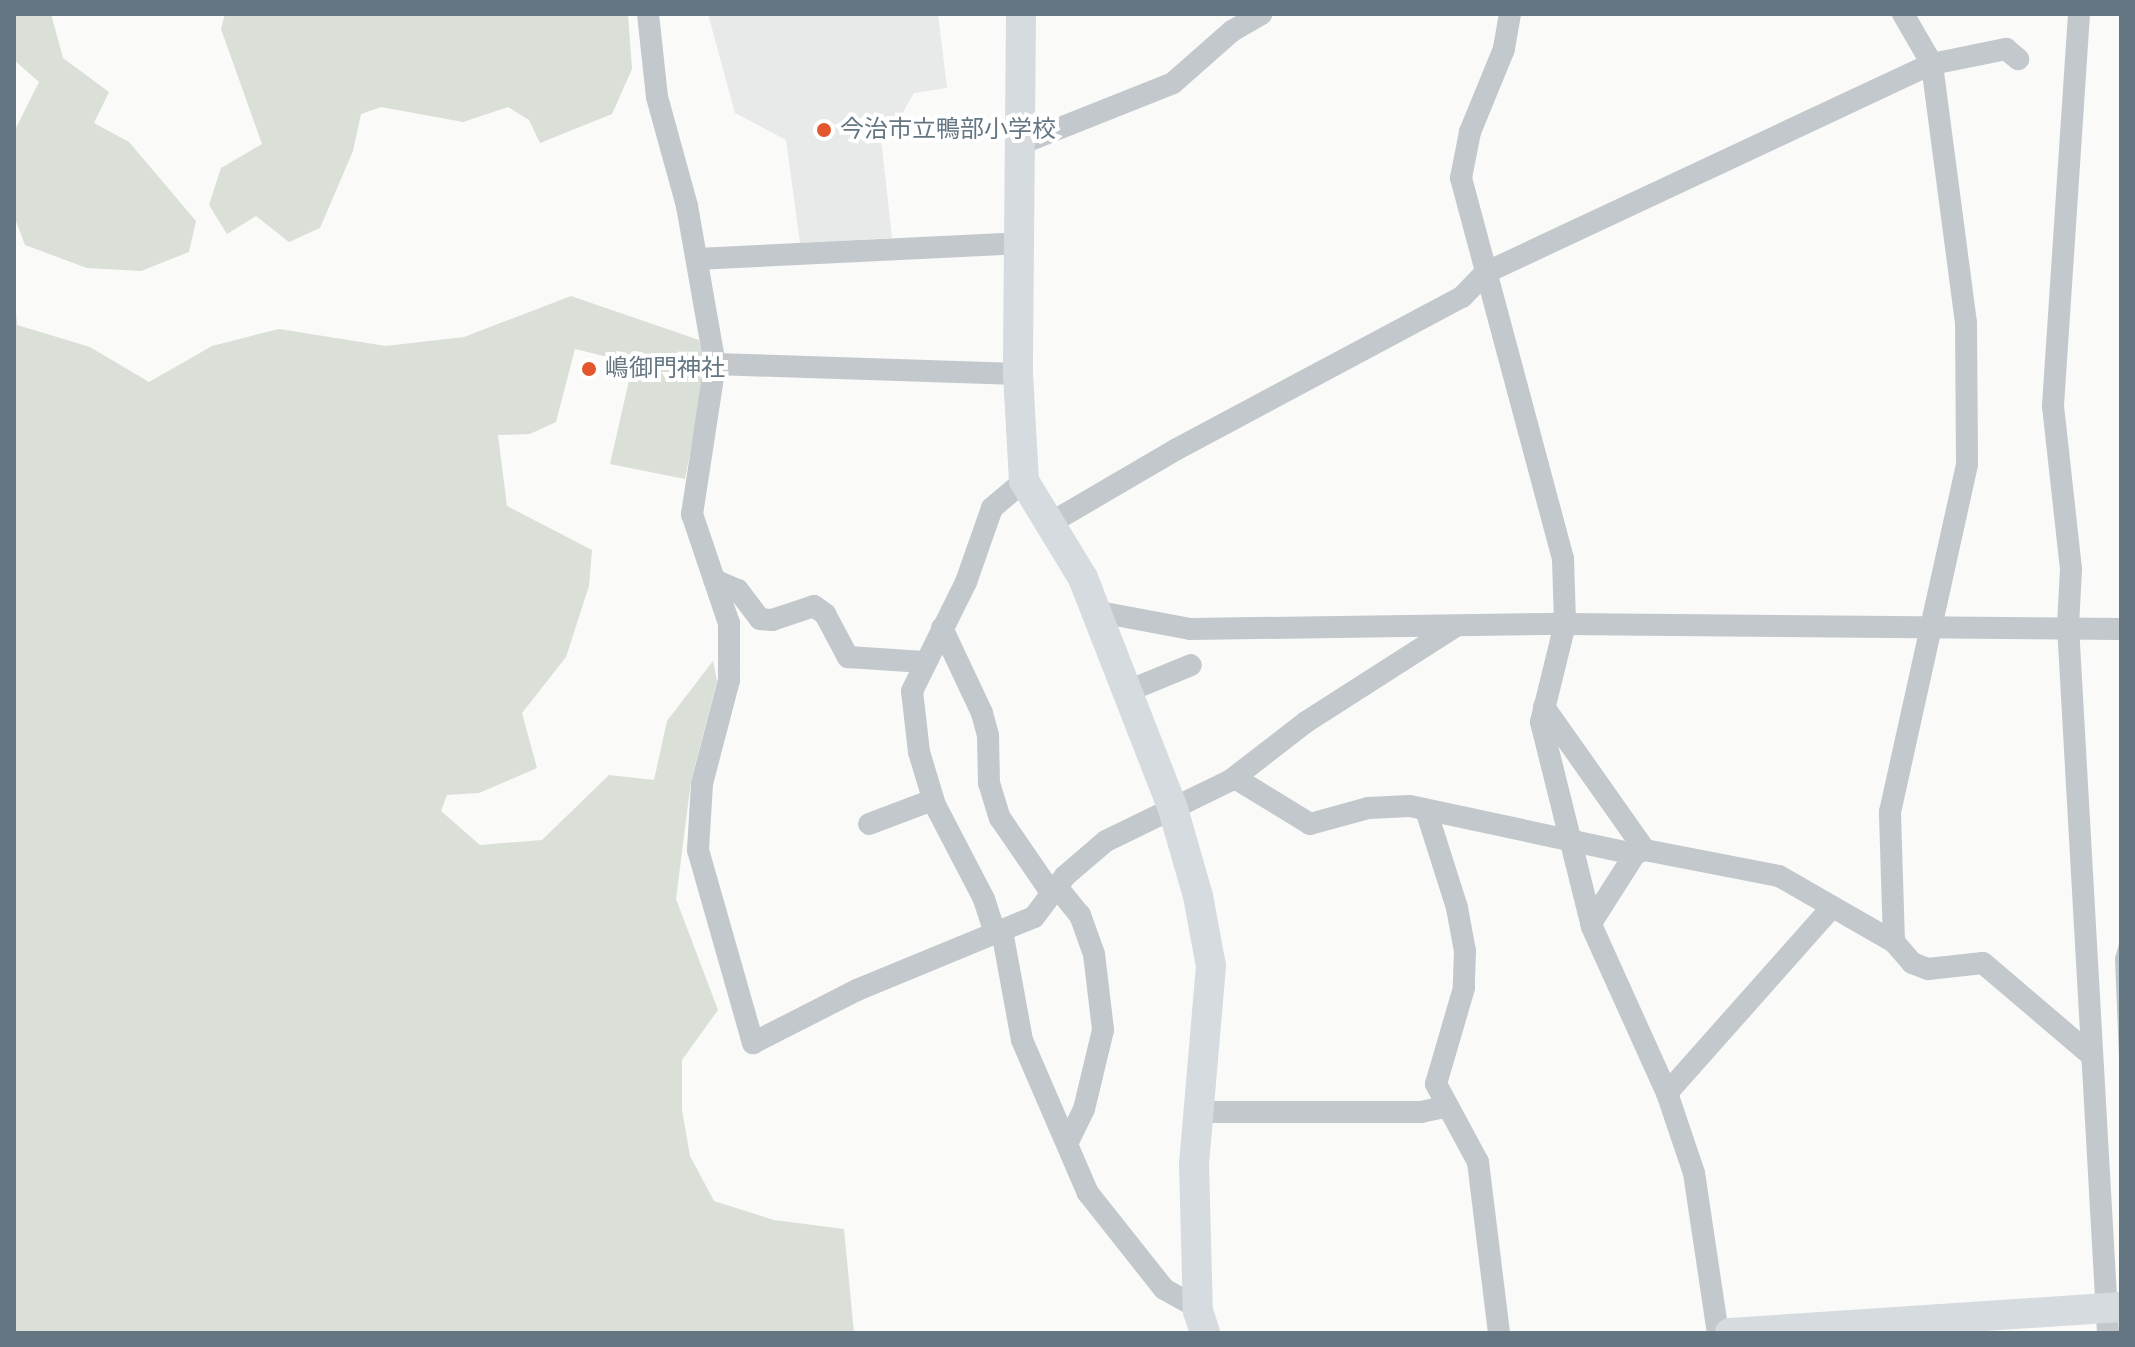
<!DOCTYPE html>
<meta charset="utf-8">
<style>
body{margin:0}
#map{position:relative;width:2135px;height:1347px;overflow:hidden;background:#fafaf8;font-family:"Fira Sans","Noto Sans JP",sans-serif}
div>[style]{position:absolute}
.built>*{inset:0;background:#e8e9e9}
.green>*{inset:0;background:#dadfd7}
.water>*{inset:0;background:#bbc7cb}
.street>*{height:22px;margin:-11px;padding:0 11px;transform-origin:11px;border-radius:11px;background:#c3c8cc}
.secondary>*{height:30px;margin:-15px;padding:0 15px;transform-origin:15px;border-radius:15px;background:#d6dbdf}
.dots>*{width:22px;height:22px;translate:-50% -50%;box-sizing:border-box;border:4px solid #fff;border-radius:50%}
span{translate:-50% -50%;white-space:nowrap;text-align:center;line-height:1.15;-webkit-text-stroke:8px #fff;paint-order:stroke}
.poi-label{font-size:24px;color:#657683}
.left{translate:0 -50%;text-align:left}
.frame{position:absolute;inset:0;border:16px solid #657683;pointer-events:none}
</style>
<div id="map">
<div class="built">
<i style="clip-path:polygon(708px 14px,938px 14px,947px 88px,914px 93px,900px 117px,879px 121px,892px 238px,800px 243px,786px 140px,735px 113px)"></i>
</div>
<div class="green">
<i style="clip-path:polygon(14px 14px,51px 14px,63px 58px,109px 92px,94px 123px,129px 142px,196px 221px,189px 252px,141px 271px,87px 268px,25px 245px,14px 216px,14px 132px,39px 82px,14px 60px)"></i>
<i style="clip-path:polygon(225px 14px,628px 14px,632px 69px,612px 114px,540px 143px,529px 120px,508px 107px,463px 122px,381px 107px,361px 114px,353px 151px,320px 228px,289px 242px,256px 216px,227px 234px,209px 205px,221px 168px,262px 144px,221px 29px)"></i>
<i style="clip-path:polygon(14px 285px,17px 325px,90px 347px,149px 382px,212px 346px,279px 329px,386px 346px,464px 337px,571px 296px,699px 340px,706px 370px,685px 479px,610px 464px,633px 363px,575px 349px,556px 422px,530px 434px,498px 435px,507px 506px,592px 550px,589px 586px,566px 657px,522px 713px,537px 768px,479px 793px,447px 795px,441px 811px,480px 845px,542px 840px,609px 775px,654px 780px,667px 721px,713px 661px,717px 681px,691px 781px,676px 899px,718px 1010px,682px 1060px,682px 1110px,690px 1156px,714px 1201px,774px 1220px,844px 1229px,854px 1333px,14px 1333px)"></i>
</div>
<div class="water">
<i style="clip-path:polygon(2121px 937px,2121px 1107px,2115px 958px)"></i>
</div>
<div class="street">
<i style="left:648px;top:14px;width:83px;rotate:83.8deg"></i>
<i style="left:657px;top:97px;width:113px;rotate:74.6deg"></i>
<i style="left:687px;top:206px;width:160px;rotate:80deg"></i>
<i style="left:715px;top:364px;width:152px;rotate:98.7deg"></i>
<i style="left:692px;top:514px;width:115px;rotate:71.3deg"></i>
<i style="left:729px;top:623px;width:57px;rotate:90deg"></i>
<i style="left:729px;top:680px;width:107px;rotate:104.6deg"></i>
<i style="left:702px;top:784px;width:66px;rotate:93.5deg"></i>
<i style="left:698px;top:850px;width:201px;rotate:74.1deg"></i>
<i style="left:753px;top:1043px;width:117px;rotate:-27deg"></i>
<i style="left:857px;top:990px;width:191px;rotate:-22.4deg"></i>
<i style="left:1034px;top:917px;width:51px;rotate:-52.9deg"></i>
<i style="left:1065px;top:876px;width:54px;rotate:-40.5deg"></i>
<i style="left:1106px;top:841px;width:139px;rotate:-26deg"></i>
<i style="left:1231px;top:780px;width:95px;rotate:-37.7deg"></i>
<i style="left:1306px;top:722px;width:178px;rotate:-32.6deg"></i>
<i style="left:1510px;top:14px;width:36px;rotate:100deg"></i>
<i style="left:1504px;top:49px;width:90px;rotate:112.3deg"></i>
<i style="left:1470px;top:132px;width:47px;rotate:101.1deg"></i>
<i style="left:1461px;top:178px;width:394px;rotate:75deg"></i>
<i style="left:1563px;top:559px;width:65px;rotate:88.2deg"></i>
<i style="left:1565px;top:624px;width:101px;rotate:103.8deg"></i>
<i style="left:1541px;top:722px;width:211px;rotate:76deg"></i>
<i style="left:1592px;top:927px;width:182px;rotate:65.7deg"></i>
<i style="left:1667px;top:1093px;width:84px;rotate:71.4deg"></i>
<i style="left:1694px;top:1173px;width:162px;rotate:81.5deg"></i>
<i style="left:2079px;top:14px;width:393px;rotate:93.8deg"></i>
<i style="left:2053px;top:406px;width:164px;rotate:83.7deg"></i>
<i style="left:2071px;top:569px;width:57px;rotate:93deg"></i>
<i style="left:2068px;top:626px;width:708px;rotate:86.76deg"></i>
<i style="left:1020px;top:144px;width:165px;rotate:-21.7deg"></i>
<i style="left:1173px;top:83px;width:79px;rotate:-41.4deg"></i>
<i style="left:1232px;top:31px;width:34px;rotate:-30deg"></i>
<i style="left:697px;top:259px;width:322px;rotate:-2.8deg"></i>
<i style="left:715px;top:364px;width:303px;rotate:1.9deg"></i>
<i style="left:1047px;top:525px;width:151px;rotate:-30.3deg"></i>
<i style="left:1177px;top:449px;width:323px;rotate:-28.1deg"></i>
<i style="left:1462px;top:297px;width:33px;rotate:-46deg"></i>
<i style="left:1485px;top:273px;width:493px;rotate:-25.1deg"></i>
<i style="left:1932px;top:64px;width:76px;rotate:-11.5deg"></i>
<i style="left:2006px;top:49px;width:16px;rotate:40deg"></i>
<i style="left:714px;top:580px;width:26px;rotate:23deg"></i>
<i style="left:738px;top:590px;width:36px;rotate:53deg"></i>
<i style="left:760px;top:619px;width:12px;rotate:5deg"></i>
<i style="left:772px;top:620px;width:44px;rotate:-18.4deg"></i>
<i style="left:814px;top:606px;width:14px;rotate:36deg"></i>
<i style="left:825px;top:614px;width:49px;rotate:61.9deg"></i>
<i style="left:848px;top:657px;width:76px;rotate:3.8deg"></i>
<i style="left:1094px;top:611px;width:98px;rotate:10.6deg"></i>
<i style="left:1190px;top:629px;width:375px;rotate:-0.8deg"></i>
<i style="left:1565px;top:624px;width:556px;rotate:0.52deg"></i>
<i style="left:942px;top:628px;width:94px;rotate:64.8deg"></i>
<i style="left:982px;top:713px;width:24px;rotate:75deg"></i>
<i style="left:988px;top:736px;width:47px;rotate:88.8deg"></i>
<i style="left:989px;top:783px;width:37px;rotate:73deg"></i>
<i style="left:1000px;top:818px;width:92px;rotate:55.6deg"></i>
<i style="left:1128px;top:691px;width:68px;rotate:-22.4deg"></i>
<i style="left:1544px;top:707px;width:175px;rotate:54.8deg"></i>
<i style="left:1235px;top:778px;width:88px;rotate:31.5deg"></i>
<i style="left:1310px;top:824px;width:60px;rotate:-15.4deg"></i>
<i style="left:1368px;top:808px;width:42px;rotate:-2.7deg"></i>
<i style="left:1410px;top:806px;width:229px;rotate:12.1deg"></i>
<i style="left:1634px;top:854px;width:12px;rotate:-20deg"></i>
<i style="left:1645px;top:850px;width:136px;rotate:11deg"></i>
<i style="left:1779px;top:876px;width:133px;rotate:29.9deg"></i>
<i style="left:1894px;top:942px;width:28px;rotate:49deg"></i>
<i style="left:1912px;top:963px;width:17px;rotate:21deg"></i>
<i style="left:1928px;top:969px;width:55px;rotate:-6.2deg"></i>
<i style="left:1983px;top:963px;width:142px;rotate:40.4deg"></i>
<i style="left:1426px;top:810px;width:103px;rotate:72.4deg"></i>
<i style="left:1457px;top:908px;width:44px;rotate:79.5deg"></i>
<i style="left:1465px;top:951px;width:37px;rotate:92deg"></i>
<i style="left:1464px;top:988px;width:100px;rotate:106.3deg"></i>
<i style="left:1436px;top:1084px;width:89px;rotate:61.7deg"></i>
<i style="left:1478px;top:1162px;width:172px;rotate:83deg"></i>
<i style="left:869px;top:824px;width:68px;rotate:-20.6deg"></i>
<i style="left:1057px;top:887px;width:36px;rotate:51deg"></i>
<i style="left:1080px;top:915px;width:41px;rotate:70.3deg"></i>
<i style="left:1094px;top:954px;width:77px;rotate:83.2deg"></i>
<i style="left:1103px;top:1030px;width:81px;rotate:103.5deg"></i>
<i style="left:1084px;top:1109px;width:37px;rotate:116deg"></i>
<i style="left:1591px;top:923px;width:82px;rotate:-57.5deg"></i>
<i style="left:1002px;top:931px;width:111px;rotate:79.6deg"></i>
<i style="left:1022px;top:1040px;width:167px;rotate:66.7deg"></i>
<i style="left:1088px;top:1193px;width:122px;rotate:51.6deg"></i>
<i style="left:1164px;top:1289px;width:38px;rotate:29deg"></i>
<i style="left:995px;top:933px;width:36px;rotate:-108deg"></i>
<i style="left:984px;top:899px;width:106px;rotate:-117.5deg"></i>
<i style="left:935px;top:805px;width:55px;rotate:-106.8deg"></i>
<i style="left:919px;top:752px;width:61px;rotate:-96.5deg"></i>
<i style="left:912px;top:691px;width:122px;rotate:-63.6deg"></i>
<i style="left:966px;top:582px;width:78px;rotate:-70.6deg"></i>
<i style="left:992px;top:508px;width:42px;rotate:-40.2deg"></i>
<i style="left:1894px;top:942px;width:130px;rotate:-91.8deg"></i>
<i style="left:1890px;top:812px;width:356px;rotate:-77.5deg"></i>
<i style="left:1967px;top:464px;width:141px;rotate:-90.4deg"></i>
<i style="left:1966px;top:323px;width:261px;rotate:-97.5deg"></i>
<i style="left:1932px;top:64px;width:58px;rotate:-120.1deg"></i>
<i style="left:1667px;top:1093px;width:249px;rotate:-48.4deg"></i>
<i style="left:1200px;top:1112px;width:221px"></i>
<i style="left:1421px;top:1112px;width:25px;rotate:-12deg"></i>
</div>
<div class="secondary">
<i style="left:1021px;top:14px;width:360px;rotate:90.5deg"></i>
<i style="left:1018px;top:374px;width:107px;rotate:86.8deg"></i>
<i style="left:1024px;top:481px;width:114px;rotate:58.7deg"></i>
<i style="left:1083px;top:578px;width:248px;rotate:68.7deg"></i>
<i style="left:1173px;top:809px;width:91px;rotate:74deg"></i>
<i style="left:1198px;top:896px;width:71px;rotate:79.5deg"></i>
<i style="left:1211px;top:966px;width:198px;rotate:94.9deg"></i>
<i style="left:1194px;top:1163px;width:148px;rotate:88.5deg"></i>
<i style="left:1198px;top:1311px;width:23px;rotate:72deg"></i>
<i style="left:1730px;top:1333px;width:392px;rotate:-3.8deg"></i>
</div>
<div class="dots">
<i style="left:824px;top:130px;background:#e4572e"></i>
<i style="left:589px;top:369px;background:#e4572e"></i>
</div>
<div class="poi-label">
<span class="left" style="left:840px;top:130px">今治市立鴨部小学校</span>
<span class="left" style="left:605px;top:369px">嶋御門神社</span>
</div>
<div class="frame"></div>
</div>
